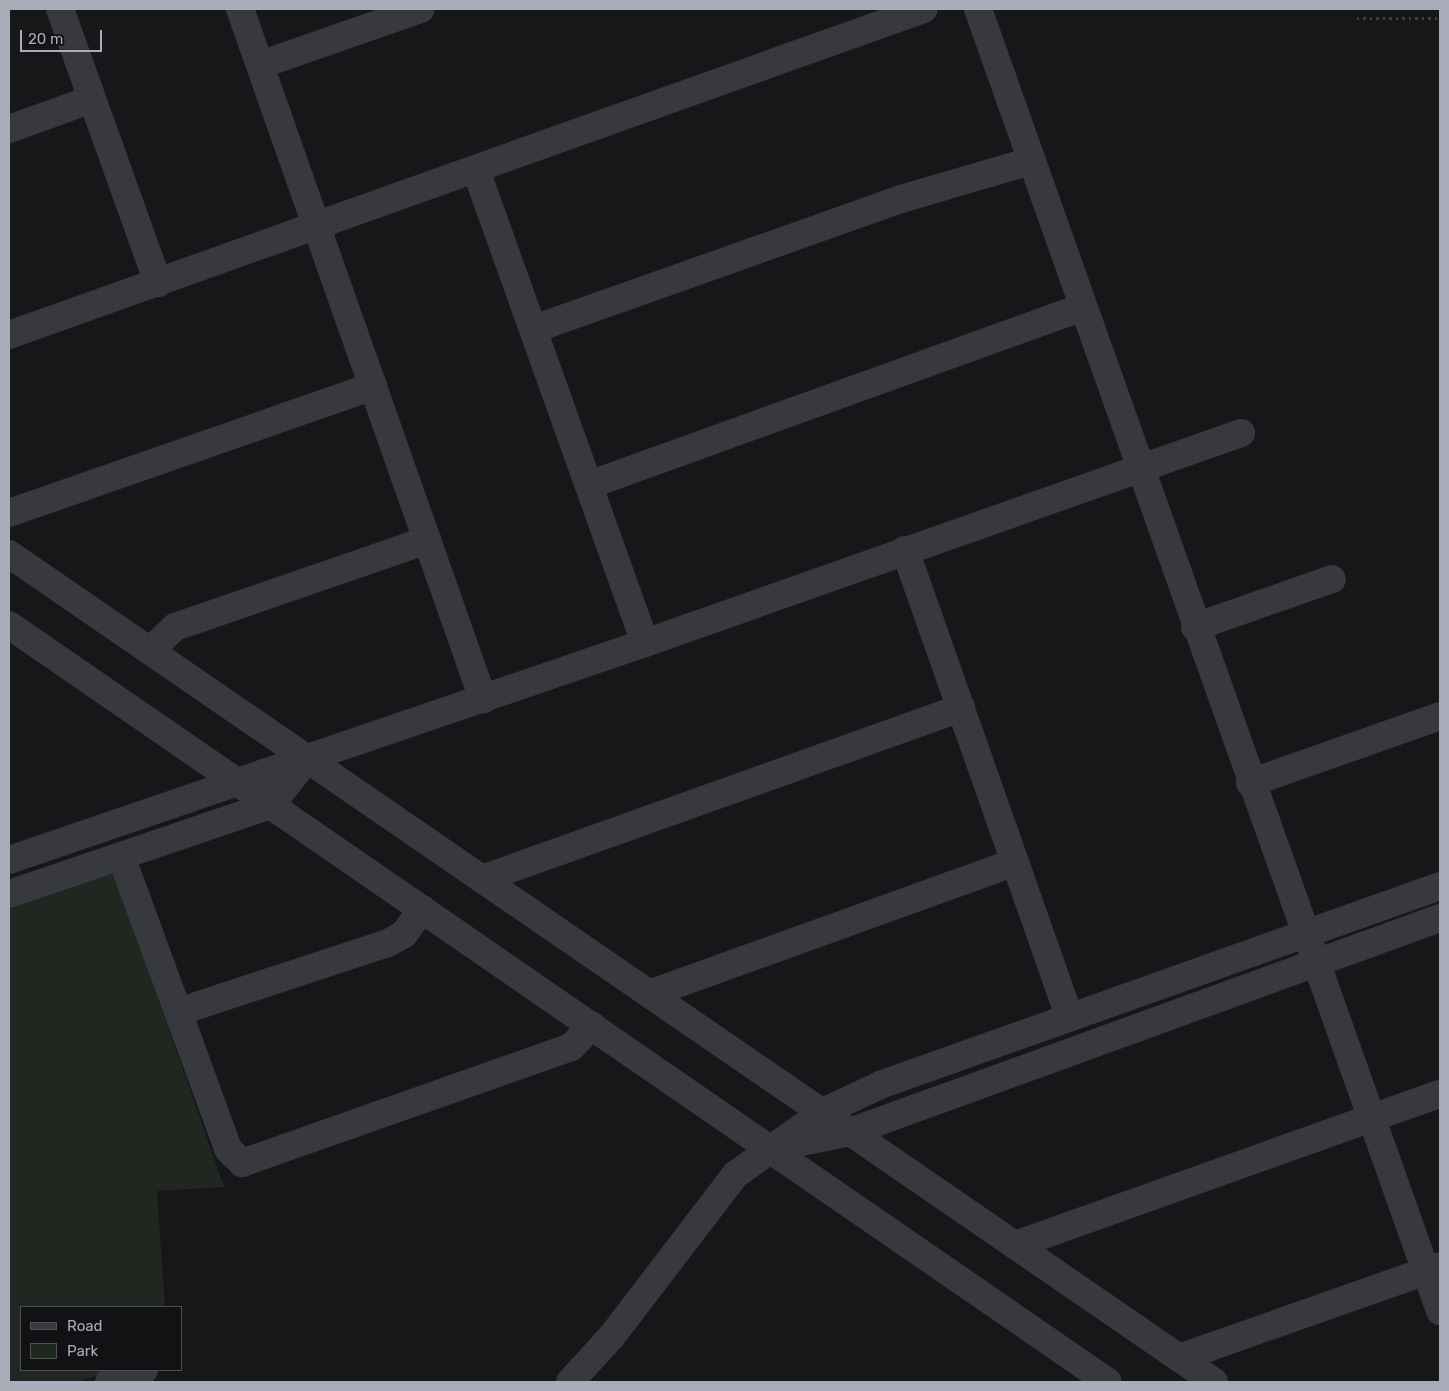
<!DOCTYPE html>
<style>
body{margin:0}
#map{position:relative;width:1449px;height:1391px;overflow:hidden;background:#171719;font-family:Rubik,sans-serif}
div>[style]{position:absolute}
.green>*{inset:0;background:#1f2720}
.path>*{height:3px;margin-top:-1.5px;transform-origin:0;background:repeating-linear-gradient(90deg,#3e4045 0 2.5px,transparent 0 6.5px)}
.minor>*{height:28px;margin:-14px;padding:0 14px;transform-origin:14px;border-radius:14px;background:#38393e}
span{translate:-50% -50%;white-space:nowrap;text-align:center;line-height:1.15;-webkit-text-stroke:4px #121214;paint-order:stroke}
.frame{position:absolute;inset:0;border:10px solid #a9adb9;pointer-events:none}
.legend{position:absolute;left:20px;top:1306px;width:162px;height:65px;box-sizing:border-box;background:#121214;border:1px solid #4e5056;margin:0;padding:6px 9px;list-style:none;font-size:15px;color:#a9adb9}
.legend li{display:flex;align-items:center;gap:10px;height:25px}
.legend b{width:25px;border:1px solid #4e5056}
.scale{position:absolute;left:20px;top:30px;width:82px;height:22px;box-sizing:border-box;border:2px solid #a9adb9;border-top:0;padding-left:6px;font-size:15px;line-height:18px;white-space:nowrap;color:#a9adb9;-webkit-text-stroke:4px #121214;paint-order:stroke}
</style>
<div id="map">
<div class="green">
<i style="clip-path:polygon(114px 872px,224px 1187px,157px 1191px,165px 1307px,21px 1307px,21px 1370px,113px 1370px,77px 1382px,9px 1382px,9px 909px)"></i>
</div>
<div class="path">
<i style="left:1357px;top:18px;width:83px"></i>
</div>
<div class="minor">
<i style="left:60px;top:9px;width:291px;rotate:70.3deg"></i>
<i style="left:240px;top:9px;width:732px;rotate:70.6deg"></i>
<i style="left:978px;top:9px;width:1382px;rotate:70.46deg"></i>
<i style="left:260px;top:65px;width:170px;rotate:-19.2deg"></i>
<i style="left:9px;top:129px;width:88px;rotate:-19.9deg"></i>
<i style="left:476px;top:170px;width:502px;rotate:70.34deg"></i>
<i style="left:534px;top:329px;width:389px;rotate:-19.5deg"></i>
<i style="left:901px;top:199px;width:135px;rotate:-16.3deg"></i>
<i style="left:9px;top:335px;width:971px;rotate:-19.61deg"></i>
<i style="left:589px;top:485px;width:525px;rotate:-19.82deg"></i>
<i style="left:9px;top:513px;width:386px;rotate:-19.2deg"></i>
<i style="left:905px;top:550px;width:496px;rotate:70.6deg"></i>
<i style="left:9px;top:554px;width:1462px;rotate:34.49deg"></i>
<i style="left:9px;top:625px;width:1334px;rotate:34.56deg"></i>
<i style="left:1195px;top:627px;width:145px;rotate:-19.3deg"></i>
<i style="left:150px;top:651px;width:35px;rotate:-44deg"></i>
<i style="left:175px;top:627px;width:267px;rotate:-19deg"></i>
<i style="left:1250px;top:783px;width:201px;rotate:-19.4deg"></i>
<i style="left:121px;top:856px;width:312px;rotate:69.9deg"></i>
<i style="left:228px;top:1149px;width:20px;rotate:45deg"></i>
<i style="left:242px;top:1163px;width:349px;rotate:-19.4deg"></i>
<i style="left:571px;top:1047px;width:30px;rotate:-45deg"></i>
<i style="left:9px;top:860px;width:672px;rotate:-18.84deg"></i>
<i style="left:645px;top:643px;width:632px;rotate:-19.41deg"></i>
<i style="left:482px;top:879px;width:509px;rotate:-19.65deg"></i>
<i style="left:9px;top:894px;width:277px;rotate:-18.8deg"></i>
<i style="left:271px;top:805px;width:58px;rotate:-52deg"></i>
<i style="left:649px;top:994px;width:389px;rotate:-19.8deg"></i>
<i style="left:178px;top:1012px;width:221px;rotate:-18.2deg"></i>
<i style="left:388px;top:943px;width:18px;rotate:-29deg"></i>
<i style="left:404px;top:934px;width:31px;rotate:-54deg"></i>
<i style="left:777px;top:1147px;width:75px;rotate:-11.6deg"></i>
<i style="left:850px;top:1132px;width:628px;rotate:-19.94deg"></i>
<i style="left:1015px;top:1245px;width:451px;rotate:-19.6deg"></i>
<i style="left:1179px;top:1358px;width:277px;rotate:-19.4deg"></i>
<i style="left:109px;top:1382px;width:37px;rotate:-19deg"></i>
<i style="left:570px;top:1382px;width:62px;rotate:-47.6deg"></i>
<i style="left:612px;top:1336px;width:203px;rotate:-52.6deg"></i>
<i style="left:735px;top:1175px;width:108px;rotate:-35.6deg"></i>
<i style="left:823px;top:1112px;width:63px;rotate:-25.3deg"></i>
<i style="left:880px;top:1085px;width:594px;rotate:-19.56deg"></i>
</div>
<div class="frame"></div>
<ul class="legend">
<li><b style="height:6px;background:#38393e"></b>Road</li>
<li><b style="height:14px;background:#1f2720"></b>Park</li>
</ul>
<div class="scale">20 m</div>
</div>
